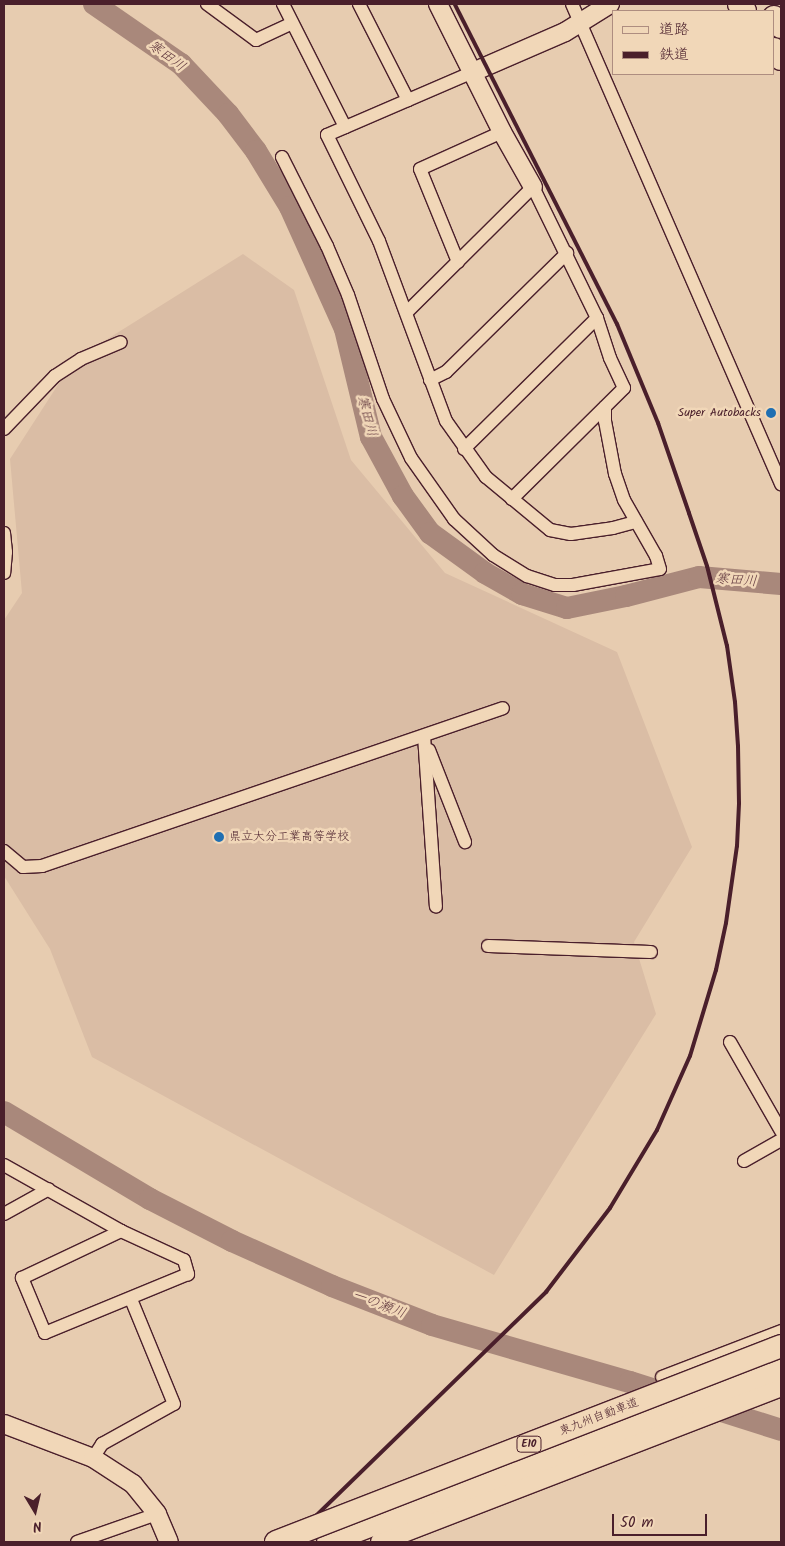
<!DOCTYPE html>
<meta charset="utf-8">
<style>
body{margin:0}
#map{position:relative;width:785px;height:1546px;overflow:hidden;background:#e7ccb0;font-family:Kalam,"Klee One",sans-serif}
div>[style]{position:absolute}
.built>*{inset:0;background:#dabda5}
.river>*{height:22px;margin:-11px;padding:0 11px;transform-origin:11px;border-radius:11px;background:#a9887b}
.roads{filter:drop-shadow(1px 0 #4a1f2b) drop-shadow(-1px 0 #4a1f2b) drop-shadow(0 1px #4a1f2b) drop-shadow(0 -1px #4a1f2b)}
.street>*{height:12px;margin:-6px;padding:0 6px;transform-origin:6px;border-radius:6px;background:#f1d7b8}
.secondary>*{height:18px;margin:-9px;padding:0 9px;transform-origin:9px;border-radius:9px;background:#f1d7b8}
.highway>*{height:22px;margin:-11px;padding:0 11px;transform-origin:11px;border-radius:11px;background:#f1d7b8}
.rail>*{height:4px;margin:-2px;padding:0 2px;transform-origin:2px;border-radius:2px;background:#4a1f2b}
.bridges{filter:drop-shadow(1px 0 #4a1f2b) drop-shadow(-1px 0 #4a1f2b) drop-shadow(0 1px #4a1f2b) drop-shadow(0 -1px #4a1f2b)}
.highway-bridge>*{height:22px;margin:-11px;padding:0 11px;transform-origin:11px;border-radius:11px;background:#f1d7b8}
.dots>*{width:14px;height:14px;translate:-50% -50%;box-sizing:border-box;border:2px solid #f1d7b8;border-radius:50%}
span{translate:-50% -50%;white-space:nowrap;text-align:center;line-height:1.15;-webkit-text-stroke:5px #f1d7b8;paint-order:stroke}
.shield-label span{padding:1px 4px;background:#f1d7b8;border:1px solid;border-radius:4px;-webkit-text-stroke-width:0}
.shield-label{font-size:11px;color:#4a1f2b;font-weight:700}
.poi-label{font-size:12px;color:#4a1f2b}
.right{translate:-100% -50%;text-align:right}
.left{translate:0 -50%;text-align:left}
.street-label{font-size:12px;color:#4a1f2b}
.water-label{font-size:14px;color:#62393f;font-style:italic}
.frame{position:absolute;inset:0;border:5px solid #4a1f2b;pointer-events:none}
.legend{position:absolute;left:612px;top:10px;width:162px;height:65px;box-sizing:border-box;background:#f1d7b8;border:1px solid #ae8d80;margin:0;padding:6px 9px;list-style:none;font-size:15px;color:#4a1f2b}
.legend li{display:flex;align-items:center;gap:10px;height:25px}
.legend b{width:25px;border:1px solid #ae8d80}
.north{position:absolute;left:10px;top:1486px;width:50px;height:50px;-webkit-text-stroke:4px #f1d7b8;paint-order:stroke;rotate:171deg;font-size:14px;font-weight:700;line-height:20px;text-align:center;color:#4a1f2b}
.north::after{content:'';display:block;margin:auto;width:18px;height:22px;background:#4a1f2b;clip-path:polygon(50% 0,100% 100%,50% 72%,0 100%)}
.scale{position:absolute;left:612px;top:1514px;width:95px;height:22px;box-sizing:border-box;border:2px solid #4a1f2b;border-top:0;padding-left:6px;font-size:15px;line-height:18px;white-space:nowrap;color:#4a1f2b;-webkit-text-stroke:4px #f1d7b8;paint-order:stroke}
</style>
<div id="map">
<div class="built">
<i style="clip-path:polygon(243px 254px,294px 290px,351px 460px,445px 573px,617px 652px,692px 847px,634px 942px,656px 1014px,494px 1275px,92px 1057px,50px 949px,4px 876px,4px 620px,22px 593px,10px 459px,74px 360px)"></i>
</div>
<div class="river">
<i style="left:94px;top:4px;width:106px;rotate:34.6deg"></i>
<i style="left:181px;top:64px;width:69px;rotate:46.8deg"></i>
<i style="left:228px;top:114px;width:46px;rotate:52.9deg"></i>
<i style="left:256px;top:151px;width:66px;rotate:58.7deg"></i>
<i style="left:290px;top:207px;width:134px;rotate:65.7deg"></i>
<i style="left:345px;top:329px;width:111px;rotate:76.5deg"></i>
<i style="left:371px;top:437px;width:67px;rotate:61.5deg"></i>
<i style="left:403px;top:496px;width:46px;rotate:53.9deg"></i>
<i style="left:430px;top:533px;width:68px;rotate:36deg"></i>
<i style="left:485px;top:573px;width:43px;rotate:29.6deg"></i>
<i style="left:522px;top:594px;width:47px;rotate:17.3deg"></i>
<i style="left:567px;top:608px;width:60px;rotate:-11.5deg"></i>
<i style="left:626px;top:596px;width:75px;rotate:-14.6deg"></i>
<i style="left:699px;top:577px;width:82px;rotate:4.9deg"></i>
<i style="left:4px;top:1112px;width:170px;rotate:30.8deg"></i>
<i style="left:150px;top:1199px;width:92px;rotate:27.1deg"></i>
<i style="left:232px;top:1241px;width:110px;rotate:24.2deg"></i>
<i style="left:332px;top:1286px;width:107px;rotate:21.3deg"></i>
<i style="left:432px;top:1325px;width:206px;rotate:16.1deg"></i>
<i style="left:630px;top:1382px;width:158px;rotate:17.6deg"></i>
</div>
<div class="roads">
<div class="street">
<i style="left:207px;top:4px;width:61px;rotate:36.3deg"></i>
<i style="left:256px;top:40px;width:40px;rotate:-25deg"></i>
<i style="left:283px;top:4px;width:138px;rotate:63.2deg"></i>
<i style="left:359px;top:4px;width:108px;rotate:63deg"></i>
<i style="left:572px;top:4px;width:524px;rotate:66.47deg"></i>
<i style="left:473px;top:72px;width:159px;rotate:156.7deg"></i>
<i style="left:327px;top:135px;width:118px;rotate:63.9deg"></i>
<i style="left:379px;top:241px;width:192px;rotate:69.6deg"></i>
<i style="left:446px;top:421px;width:69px;rotate:54.5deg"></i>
<i style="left:486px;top:477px;width:83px;rotate:39.6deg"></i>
<i style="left:550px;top:530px;width:21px;rotate:11deg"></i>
<i style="left:571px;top:534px;width:42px;rotate:-8.1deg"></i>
<i style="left:613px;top:528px;width:24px;rotate:-15deg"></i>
<i style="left:282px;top:157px;width:100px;rotate:63.2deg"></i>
<i style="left:327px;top:246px;width:53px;rotate:66.8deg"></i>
<i style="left:348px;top:295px;width:110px;rotate:71.4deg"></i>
<i style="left:383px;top:399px;width:65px;rotate:64.6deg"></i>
<i style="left:411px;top:458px;width:75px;rotate:54.8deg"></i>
<i style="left:454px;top:519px;width:53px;rotate:42.7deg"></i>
<i style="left:493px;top:555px;width:40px;rotate:32deg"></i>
<i style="left:527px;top:576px;width:29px;rotate:18deg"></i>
<i style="left:555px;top:585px;width:18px"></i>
<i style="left:573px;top:585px;width:88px;rotate:-10.4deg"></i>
<i style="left:660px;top:569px;width:14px;rotate:-107deg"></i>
<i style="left:656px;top:556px;width:64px;rotate:-119.7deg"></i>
<i style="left:624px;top:500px;width:28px;rotate:-109deg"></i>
<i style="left:615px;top:474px;width:54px;rotate:-100.7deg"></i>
<i style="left:605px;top:421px;width:14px;rotate:-90deg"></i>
<i style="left:458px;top:262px;width:100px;rotate:-112.2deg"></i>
<i style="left:420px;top:169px;width:90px;rotate:-24.3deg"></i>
<i style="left:407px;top:312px;width:177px;rotate:-44.8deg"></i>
<i style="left:533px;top:187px;width:146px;rotate:64deg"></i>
<i style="left:597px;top:318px;width:42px;rotate:72deg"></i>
<i style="left:610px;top:358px;width:33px;rotate:65deg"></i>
<i style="left:624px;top:388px;width:158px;rotate:135.3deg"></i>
<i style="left:430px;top:380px;width:18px;rotate:-27deg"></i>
<i style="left:446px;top:372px;width:170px;rotate:-44.5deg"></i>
<i style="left:4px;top:429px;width:74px;rotate:-46.1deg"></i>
<i style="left:55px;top:376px;width:31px;rotate:-33deg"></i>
<i style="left:81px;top:359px;width:43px;rotate:-23deg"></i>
<i style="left:464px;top:449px;width:187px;rotate:-44.6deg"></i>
<i style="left:4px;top:533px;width:19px;rotate:84deg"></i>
<i style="left:6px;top:552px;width:21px;rotate:95deg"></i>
<i style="left:424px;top:736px;width:171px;rotate:86deg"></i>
<i style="left:429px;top:750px;width:99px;rotate:68.6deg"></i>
<i style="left:4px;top:851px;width:25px;rotate:40deg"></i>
<i style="left:23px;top:867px;width:19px;rotate:-3deg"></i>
<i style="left:42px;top:866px;width:487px;rotate:-18.9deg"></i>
<i style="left:488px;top:946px;width:163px;rotate:2.1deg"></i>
<i style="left:730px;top:1042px;width:103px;rotate:60.2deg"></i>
<i style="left:744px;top:1161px;width:43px;rotate:-29.6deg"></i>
<i style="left:4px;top:1165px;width:134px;rotate:29.4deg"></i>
<i style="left:121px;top:1231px;width:69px;rotate:24.7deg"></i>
<i style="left:184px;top:1260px;width:15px;rotate:74deg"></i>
<i style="left:188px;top:1274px;width:155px;rotate:157.6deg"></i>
<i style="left:45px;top:1333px;width:60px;rotate:-112.7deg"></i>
<i style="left:22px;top:1278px;width:110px;rotate:-25.4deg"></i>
<i style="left:4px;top:1214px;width:51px;rotate:-29.1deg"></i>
<i style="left:662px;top:1377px;width:128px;rotate:-21.1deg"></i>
<i style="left:93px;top:1458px;width:17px;rotate:-57deg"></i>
<i style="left:102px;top:1444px;width:82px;rotate:-29.1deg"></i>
<i style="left:174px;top:1404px;width:113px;rotate:-112.3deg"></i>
<i style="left:77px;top:1542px;width:85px;rotate:-19.3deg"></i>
</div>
<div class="secondary">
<i style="left:438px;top:4px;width:143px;rotate:63.4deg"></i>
<i style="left:502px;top:132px;width:63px;rotate:60.6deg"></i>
<i style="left:473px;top:72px;width:100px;rotate:-23.5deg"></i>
<i style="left:565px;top:32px;width:53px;rotate:-31.9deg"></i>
<i style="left:4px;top:1424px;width:95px;rotate:20.9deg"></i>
<i style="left:93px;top:1458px;width:48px;rotate:33deg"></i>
<i style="left:133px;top:1484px;width:38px;rotate:51deg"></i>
<i style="left:157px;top:1514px;width:30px;rotate:67deg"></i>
<i style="left:380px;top:1542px;width:430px;rotate:-21.1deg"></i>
</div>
<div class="highway">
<i style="left:739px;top:4px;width:9px;rotate:49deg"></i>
<i style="left:774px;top:17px;width:12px;rotate:55deg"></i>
<i style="left:774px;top:49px;width:12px;rotate:55deg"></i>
<i style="left:328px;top:1542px;width:486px;rotate:-21.1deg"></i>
</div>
</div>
<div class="rail">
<i style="left:289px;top:1542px;width:359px;rotate:-44.2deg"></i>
<i style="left:546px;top:1292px;width:106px;rotate:-52.7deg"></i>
<i style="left:610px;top:1208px;width:91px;rotate:-58.9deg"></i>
<i style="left:657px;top:1130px;width:81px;rotate:-66deg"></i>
<i style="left:690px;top:1056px;width:90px;rotate:-73.2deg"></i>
<i style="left:716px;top:970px;width:48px;rotate:-78deg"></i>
<i style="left:726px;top:923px;width:78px;rotate:-81.9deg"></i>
<i style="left:737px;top:846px;width:43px;rotate:-87.3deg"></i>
<i style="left:739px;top:803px;width:57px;rotate:-91deg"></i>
<i style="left:738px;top:746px;width:44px;rotate:-93.9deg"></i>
<i style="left:735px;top:702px;width:57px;rotate:-98.1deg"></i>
<i style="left:727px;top:646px;width:82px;rotate:-104deg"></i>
<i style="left:707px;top:566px;width:56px;rotate:-108.8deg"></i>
<i style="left:689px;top:513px;width:95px;rotate:-109deg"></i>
<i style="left:658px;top:423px;width:107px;rotate:-112.5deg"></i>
<i style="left:617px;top:324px;width:359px;rotate:-116.9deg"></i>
</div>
<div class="bridges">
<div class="highway-bridge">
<i style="left:276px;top:1542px;width:542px;rotate:-21.21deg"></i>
</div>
</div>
<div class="dots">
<i style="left:771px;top:413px;background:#1f6fb2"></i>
<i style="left:219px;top:837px;background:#1f6fb2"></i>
</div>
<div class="shield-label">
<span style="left:529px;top:1444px">E10</span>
</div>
<div class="poi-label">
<span class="right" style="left:761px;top:413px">Super Autobacks</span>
<span class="left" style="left:229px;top:837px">県立大分工業高等学校</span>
</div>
<div class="street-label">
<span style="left:599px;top:1417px;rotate:-21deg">東九州自動車道</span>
</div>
<div class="water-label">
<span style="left:167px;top:56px;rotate:37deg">寒田川</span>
<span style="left:367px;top:416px;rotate:75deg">寒田川</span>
<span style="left:736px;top:580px;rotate:4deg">寒田川</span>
<span style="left:379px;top:1304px;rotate:21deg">一の瀬川</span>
</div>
<div class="frame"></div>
<ul class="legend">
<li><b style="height:6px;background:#f1d7b8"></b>道路</li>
<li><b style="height:6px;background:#4a1f2b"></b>鉄道</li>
</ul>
<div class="north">N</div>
<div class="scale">50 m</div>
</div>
